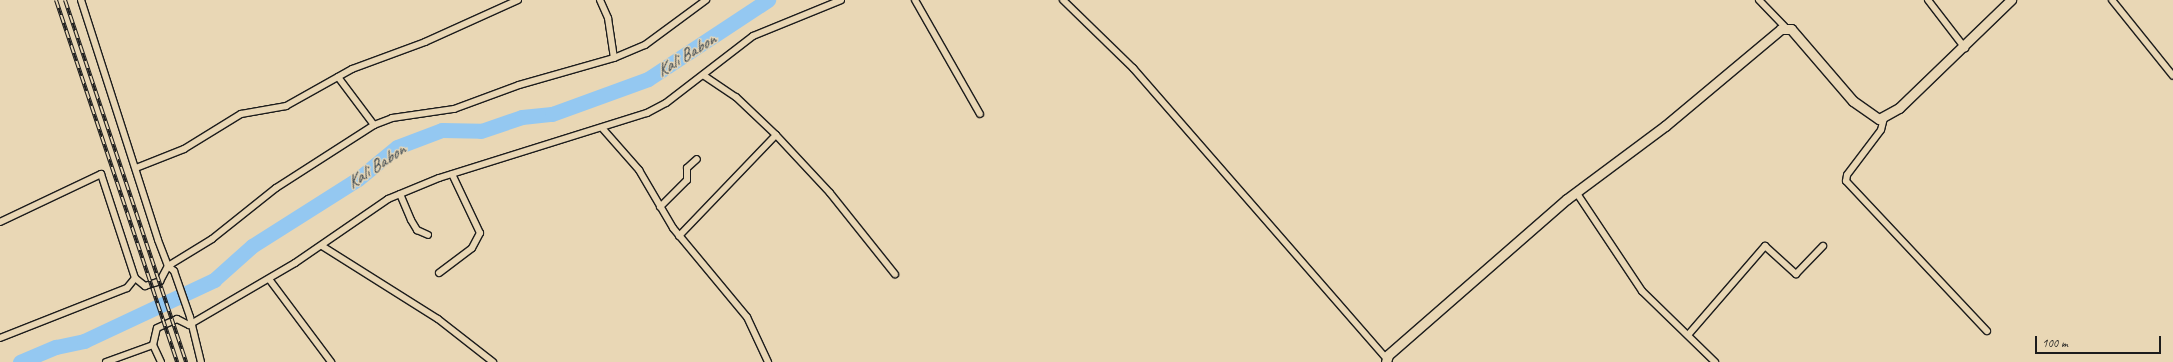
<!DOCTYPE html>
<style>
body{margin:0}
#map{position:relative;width:2173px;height:362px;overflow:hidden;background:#e9d7b5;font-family:Caveat,sans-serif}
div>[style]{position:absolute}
.river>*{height:15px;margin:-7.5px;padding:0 7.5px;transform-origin:7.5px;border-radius:7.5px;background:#94c8f1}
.roads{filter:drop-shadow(1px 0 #1c1c1c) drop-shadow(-1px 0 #1c1c1c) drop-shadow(0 1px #1c1c1c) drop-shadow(0 -1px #1c1c1c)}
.street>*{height:6px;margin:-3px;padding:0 3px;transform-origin:3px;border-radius:3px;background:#e9d7b5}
.secondary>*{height:9px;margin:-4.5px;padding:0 4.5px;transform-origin:4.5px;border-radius:4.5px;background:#e9d7b5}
.rail>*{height:4px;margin-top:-2px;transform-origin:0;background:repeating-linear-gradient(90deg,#e9d7b5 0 8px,#1c1c1c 0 16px);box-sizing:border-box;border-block:1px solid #1c1c1c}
span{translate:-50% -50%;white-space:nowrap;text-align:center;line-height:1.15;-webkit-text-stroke:3px #e9d7b5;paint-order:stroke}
.water-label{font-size:18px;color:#3a4751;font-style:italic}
.scale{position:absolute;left:2035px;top:336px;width:126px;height:18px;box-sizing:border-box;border:2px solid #1c1c1c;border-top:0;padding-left:5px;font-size:12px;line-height:14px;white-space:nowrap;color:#1c1c1c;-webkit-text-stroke:3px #e9d7b5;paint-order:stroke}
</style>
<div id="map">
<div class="river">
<i style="left:20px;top:362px;width:39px;rotate:-23deg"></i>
<i style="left:56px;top:347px;width:29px;rotate:-12deg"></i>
<i style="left:84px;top:341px;width:144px;rotate:-25.1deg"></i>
<i style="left:214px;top:280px;width:51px;rotate:-41.8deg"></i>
<i style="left:252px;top:246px;width:125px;rotate:-32.3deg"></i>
<i style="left:358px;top:179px;width:50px;rotate:-39.4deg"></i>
<i style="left:397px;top:147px;width:48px;rotate:-20.7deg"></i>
<i style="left:442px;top:130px;width:39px;rotate:1deg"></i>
<i style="left:481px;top:131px;width:43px;rotate:-18.9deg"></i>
<i style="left:522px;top:117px;width:30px;rotate:-6deg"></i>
<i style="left:552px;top:114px;width:102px;rotate:-20deg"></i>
<i style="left:648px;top:79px;width:144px;rotate:-33.4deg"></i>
</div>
<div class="roads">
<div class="street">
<i style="left:81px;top:0;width:252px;rotate:72.2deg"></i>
<i style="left:158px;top:240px;width:28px;rotate:69deg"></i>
<i style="left:168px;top:266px;width:8px;rotate:40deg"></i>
<i style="left:174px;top:271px;width:49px;rotate:70.8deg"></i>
<i style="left:190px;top:317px;width:46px;rotate:76.3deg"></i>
<i style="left:600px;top:0;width:20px;rotate:66deg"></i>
<i style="left:608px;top:18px;width:40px;rotate:81.5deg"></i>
<i style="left:915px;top:0;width:131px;rotate:60.3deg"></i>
<i style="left:1063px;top:0;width:98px;rotate:44.2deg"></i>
<i style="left:1133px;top:68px;width:385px;rotate:48.9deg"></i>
<i style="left:1759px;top:0;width:37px;rotate:46deg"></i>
<i style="left:1928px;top:0;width:61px;rotate:52.4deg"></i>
<i style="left:2112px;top:0;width:97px;rotate:51.2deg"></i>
<i style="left:703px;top:75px;width:40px;rotate:34deg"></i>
<i style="left:736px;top:97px;width:55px;rotate:43.5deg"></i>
<i style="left:776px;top:135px;width:79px;rotate:47deg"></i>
<i style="left:830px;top:193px;width:104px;rotate:51.3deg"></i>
<i style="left:338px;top:77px;width:60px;rotate:53.1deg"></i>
<i style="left:1884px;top:118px;width:12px;rotate:104deg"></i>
<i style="left:1881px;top:130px;width:56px;rotate:127.1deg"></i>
<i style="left:1847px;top:175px;width:6px;rotate:99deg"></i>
<i style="left:1846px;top:181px;width:206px;rotate:46.8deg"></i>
<i style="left:603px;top:129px;width:55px;rotate:48.7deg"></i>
<i style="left:639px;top:170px;width:67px;rotate:59.6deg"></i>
<i style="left:673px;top:228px;width:116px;rotate:50.3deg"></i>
<i style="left:747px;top:317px;width:50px;rotate:65deg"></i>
<i style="left:136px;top:168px;width:52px;rotate:-21.6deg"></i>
<i style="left:184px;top:149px;width:67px;rotate:-31.6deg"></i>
<i style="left:241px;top:114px;width:46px;rotate:-10.1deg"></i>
<i style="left:286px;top:106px;width:76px;rotate:-29.3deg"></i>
<i style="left:352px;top:69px;width:78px;rotate:-20.3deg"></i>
<i style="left:425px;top:42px;width:102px;rotate:-24.3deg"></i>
<i style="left:1576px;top:192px;width:119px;rotate:56.3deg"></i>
<i style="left:1642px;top:291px;width:102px;rotate:44.2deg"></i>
<i style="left:400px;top:194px;width:28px;rotate:67deg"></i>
<i style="left:411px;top:220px;width:12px;rotate:59deg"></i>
<i style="left:417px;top:230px;width:12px;rotate:24deg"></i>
<i style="left:660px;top:207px;width:38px;rotate:-45deg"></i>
<i style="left:687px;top:180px;width:12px;rotate:-90deg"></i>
<i style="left:687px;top:168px;width:13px;rotate:-42deg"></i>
<i style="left:0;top:222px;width:112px;rotate:-25.4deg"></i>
<i style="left:101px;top:174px;width:109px;rotate:71.9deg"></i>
<i style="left:135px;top:278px;width:13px;rotate:39deg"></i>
<i style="left:145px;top:286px;width:16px;rotate:-18deg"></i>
<i style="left:160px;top:281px;width:17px;rotate:-62deg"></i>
<i style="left:168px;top:266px;width:52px;rotate:-31.5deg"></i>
<i style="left:212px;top:239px;width:82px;rotate:-38.6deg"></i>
<i style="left:276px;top:188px;width:117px;rotate:-32.7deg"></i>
<i style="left:374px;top:125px;width:19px;rotate:-21deg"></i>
<i style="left:392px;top:118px;width:63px;rotate:-8.3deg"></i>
<i style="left:454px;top:109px;width:69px;rotate:-20.3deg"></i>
<i style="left:519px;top:85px;width:99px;rotate:-15.9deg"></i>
<i style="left:614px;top:58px;width:34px;rotate:-23deg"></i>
<i style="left:645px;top:45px;width:76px;rotate:-36.4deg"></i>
<i style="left:679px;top:236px;width:140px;rotate:-46.2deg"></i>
<i style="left:322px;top:246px;width:137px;rotate:32.2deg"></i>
<i style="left:438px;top:319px;width:70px;rotate:38deg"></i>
<i style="left:439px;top:273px;width:41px;rotate:-37.1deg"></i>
<i style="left:472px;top:248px;width:17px;rotate:-62deg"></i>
<i style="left:480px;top:233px;width:65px;rotate:-115.4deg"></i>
<i style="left:269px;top:279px;width:104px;rotate:53.2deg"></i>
<i style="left:189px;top:325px;width:123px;rotate:-30.3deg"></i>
<i style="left:295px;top:263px;width:113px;rotate:-34.5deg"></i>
<i style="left:388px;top:199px;width:55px;rotate:-22.4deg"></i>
<i style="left:439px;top:178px;width:218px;rotate:-17.4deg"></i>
<i style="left:647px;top:113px;width:21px;rotate:-28deg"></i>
<i style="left:666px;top:103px;width:110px;rotate:-37.6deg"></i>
<i style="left:753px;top:36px;width:95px;rotate:-22.2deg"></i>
<i style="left:1688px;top:335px;width:118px;rotate:-49.1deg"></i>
<i style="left:1765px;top:246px;width:42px;rotate:42.1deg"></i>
<i style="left:1796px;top:274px;width:39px;rotate:-46deg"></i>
<i style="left:0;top:338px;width:136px;rotate:-21.5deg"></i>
<i style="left:127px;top:288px;width:13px;rotate:-51deg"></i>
<i style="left:106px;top:362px;width:50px;rotate:-19.9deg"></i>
<i style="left:161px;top:362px;width:19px;rotate:-115deg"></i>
<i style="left:153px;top:345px;width:17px;rotate:-77deg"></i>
<i style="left:157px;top:328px;width:22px;rotate:-24deg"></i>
<i style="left:177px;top:319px;width:13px;rotate:27deg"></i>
</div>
<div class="secondary">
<i style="left:1386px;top:362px;width:7px;rotate:-74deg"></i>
<i style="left:1388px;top:355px;width:237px;rotate:-41.1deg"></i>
<i style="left:1567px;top:199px;width:122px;rotate:-36.7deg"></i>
<i style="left:1665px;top:126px;width:151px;rotate:-39.9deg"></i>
<i style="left:1781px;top:29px;width:10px"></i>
<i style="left:1791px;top:29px;width:95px;rotate:49.3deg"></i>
<i style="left:1853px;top:101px;width:32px;rotate:35deg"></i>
<i style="left:1879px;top:119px;width:23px;rotate:-29deg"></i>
<i style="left:1899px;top:108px;width:156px;rotate:-44deg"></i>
</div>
</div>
<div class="rail">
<i style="left:56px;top:0;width:382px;rotate:71.5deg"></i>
<i style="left:65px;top:0;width:382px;rotate:71.5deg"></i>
</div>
<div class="water-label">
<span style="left:686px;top:55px;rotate:-32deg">Kali Babon</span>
<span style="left:376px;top:166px;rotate:-34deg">Kali Babon</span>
</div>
<div class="scale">100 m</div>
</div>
